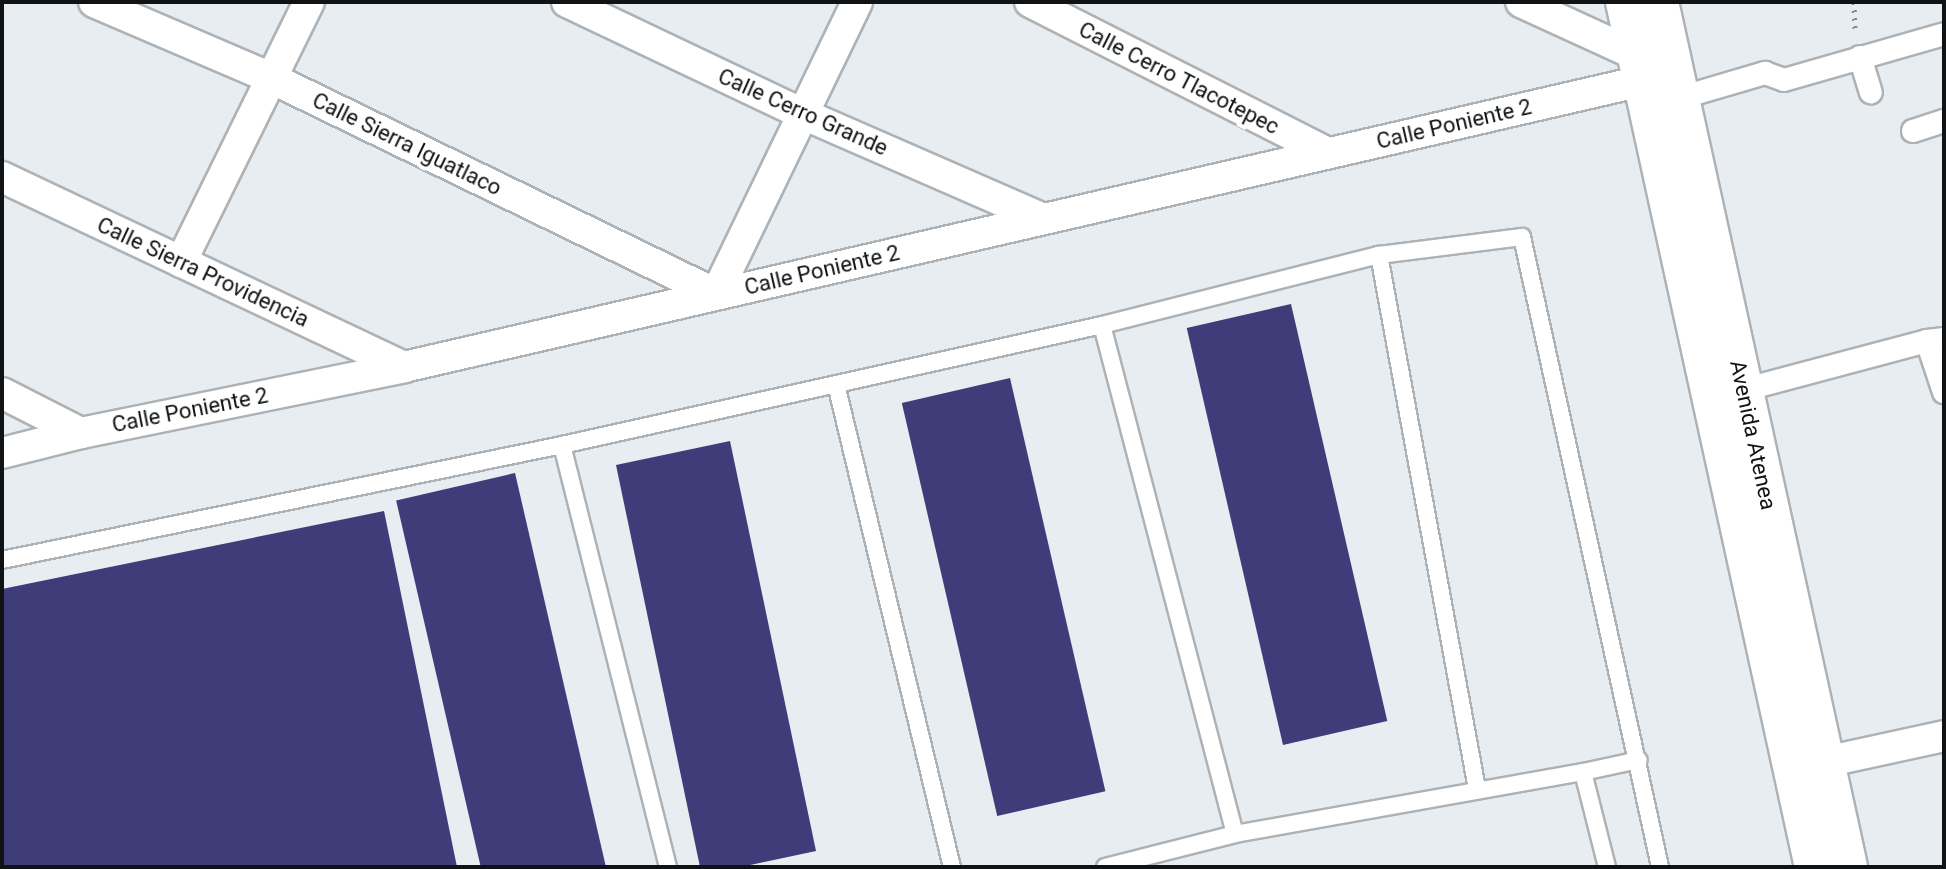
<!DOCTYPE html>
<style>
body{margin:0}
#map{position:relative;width:1946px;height:869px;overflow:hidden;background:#e8edf1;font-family:Roboto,sans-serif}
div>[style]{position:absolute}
.building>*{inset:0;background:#3e3c79;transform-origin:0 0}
.path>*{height:5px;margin-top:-2.5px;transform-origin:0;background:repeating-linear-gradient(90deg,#878a8d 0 2px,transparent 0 8px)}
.roads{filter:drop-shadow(2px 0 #adb2b6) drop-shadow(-2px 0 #adb2b6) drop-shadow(0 2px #adb2b6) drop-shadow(0 -2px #adb2b6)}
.service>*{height:16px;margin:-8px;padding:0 8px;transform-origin:8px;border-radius:8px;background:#fff}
.pedestrian>*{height:22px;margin:-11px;padding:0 11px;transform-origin:11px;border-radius:11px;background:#fff}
.minor>*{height:30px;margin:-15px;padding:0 15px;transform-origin:15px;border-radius:15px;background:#fff}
.tertiary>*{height:38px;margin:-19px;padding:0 19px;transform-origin:19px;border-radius:19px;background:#fff}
span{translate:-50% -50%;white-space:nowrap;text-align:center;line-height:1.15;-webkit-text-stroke:8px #fff;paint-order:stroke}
.street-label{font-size:22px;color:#101213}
.frame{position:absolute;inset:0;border:4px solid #101213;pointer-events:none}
</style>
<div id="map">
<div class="building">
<i style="left:1291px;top:304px;width:428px;height:107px;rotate:77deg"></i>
<i style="left:1010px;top:378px;width:424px;height:111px;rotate:77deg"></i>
<i style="clip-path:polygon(730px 441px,816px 851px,741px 867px,700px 867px,616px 465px)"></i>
<i style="left:515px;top:473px;width:404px;height:122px;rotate:77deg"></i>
<i style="clip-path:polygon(384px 511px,457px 867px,2px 867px,2px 589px)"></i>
</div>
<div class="path">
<i style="left:1854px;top:2px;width:31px;rotate:88deg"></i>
</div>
<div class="roads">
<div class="service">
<i style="left:1379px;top:255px;width:543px;rotate:79.6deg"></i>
<i style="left:1102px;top:325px;width:526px;rotate:75.36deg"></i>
<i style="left:836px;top:384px;width:497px;rotate:76.5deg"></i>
<i style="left:562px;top:445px;width:435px;rotate:75.9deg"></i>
<i style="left:2px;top:560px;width:572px;rotate:-11.6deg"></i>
<i style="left:562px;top:445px;width:553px;rotate:-12.53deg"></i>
<i style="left:1102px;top:325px;width:286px;rotate:-14.2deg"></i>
<i style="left:1379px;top:255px;width:144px;rotate:-7.2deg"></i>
<i style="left:1522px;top:237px;width:645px;rotate:77.64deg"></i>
<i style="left:1105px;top:867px;width:134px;rotate:-14.2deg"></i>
<i style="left:1235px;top:834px;width:353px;rotate:-10.1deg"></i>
<i style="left:1607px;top:867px;width:98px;rotate:-104.2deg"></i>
<i style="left:1583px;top:772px;width:57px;rotate:-12.1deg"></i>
</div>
<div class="pedestrian">
<i style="left:1860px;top:57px;width:37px;rotate:73deg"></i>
<i style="left:1680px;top:98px;width:89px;rotate:-16.4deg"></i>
<i style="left:1765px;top:73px;width:20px;rotate:20deg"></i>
<i style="left:1784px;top:80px;width:166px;rotate:-16deg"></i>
<i style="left:1913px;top:131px;width:33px;rotate:-18deg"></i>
<i style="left:1927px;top:341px;width:54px;rotate:71.6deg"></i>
<i style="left:1743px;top:390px;width:190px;rotate:-14.9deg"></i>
<i style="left:1927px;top:341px;width:17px;rotate:-7deg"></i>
</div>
<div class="minor">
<i style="left:94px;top:2px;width:193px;rotate:23.2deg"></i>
<i style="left:271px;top:78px;width:495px;rotate:25.9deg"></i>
<i style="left:716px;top:294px;width:324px;rotate:-64.2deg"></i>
<i style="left:567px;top:2px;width:261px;rotate:25.4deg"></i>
<i style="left:803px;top:114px;width:260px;rotate:23.6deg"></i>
<i style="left:1030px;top:2px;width:333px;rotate:26.9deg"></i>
<i style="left:1521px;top:2px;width:128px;rotate:24.6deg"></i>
<i style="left:2px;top:177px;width:445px;rotate:25.3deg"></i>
<i style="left:181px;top:262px;width:290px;rotate:-63.8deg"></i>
<i style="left:2px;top:393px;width:89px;rotate:26.9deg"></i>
<i style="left:2px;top:453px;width:81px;rotate:-14.2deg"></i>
<i style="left:81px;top:433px;width:330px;rotate:-11.5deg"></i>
<i style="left:404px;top:367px;width:1271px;rotate:-13.01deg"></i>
<i style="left:1825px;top:762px;width:122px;rotate:-12.3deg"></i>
</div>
<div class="tertiary">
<i style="left:1625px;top:2px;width:885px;rotate:77.67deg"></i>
<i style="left:1659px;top:2px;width:885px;rotate:77.67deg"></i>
</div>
</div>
<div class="street-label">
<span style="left:1179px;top:78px;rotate:27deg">Calle Cerro Tlacotepec</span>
<span style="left:803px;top:112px;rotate:24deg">Calle Cerro Grande</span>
<span style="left:1454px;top:124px;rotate:-13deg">Calle Poniente 2</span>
<span style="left:407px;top:144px;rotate:26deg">Calle Sierra Iguatlaco</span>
<span style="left:822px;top:270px;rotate:-13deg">Calle Poniente 2</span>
<span style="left:203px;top:272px;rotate:25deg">Calle Sierra Providencia</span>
<span style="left:190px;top:410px;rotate:-11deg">Calle Poniente 2</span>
<span style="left:1753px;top:435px;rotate:78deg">Avenida Atenea</span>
</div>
<div class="frame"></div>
</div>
